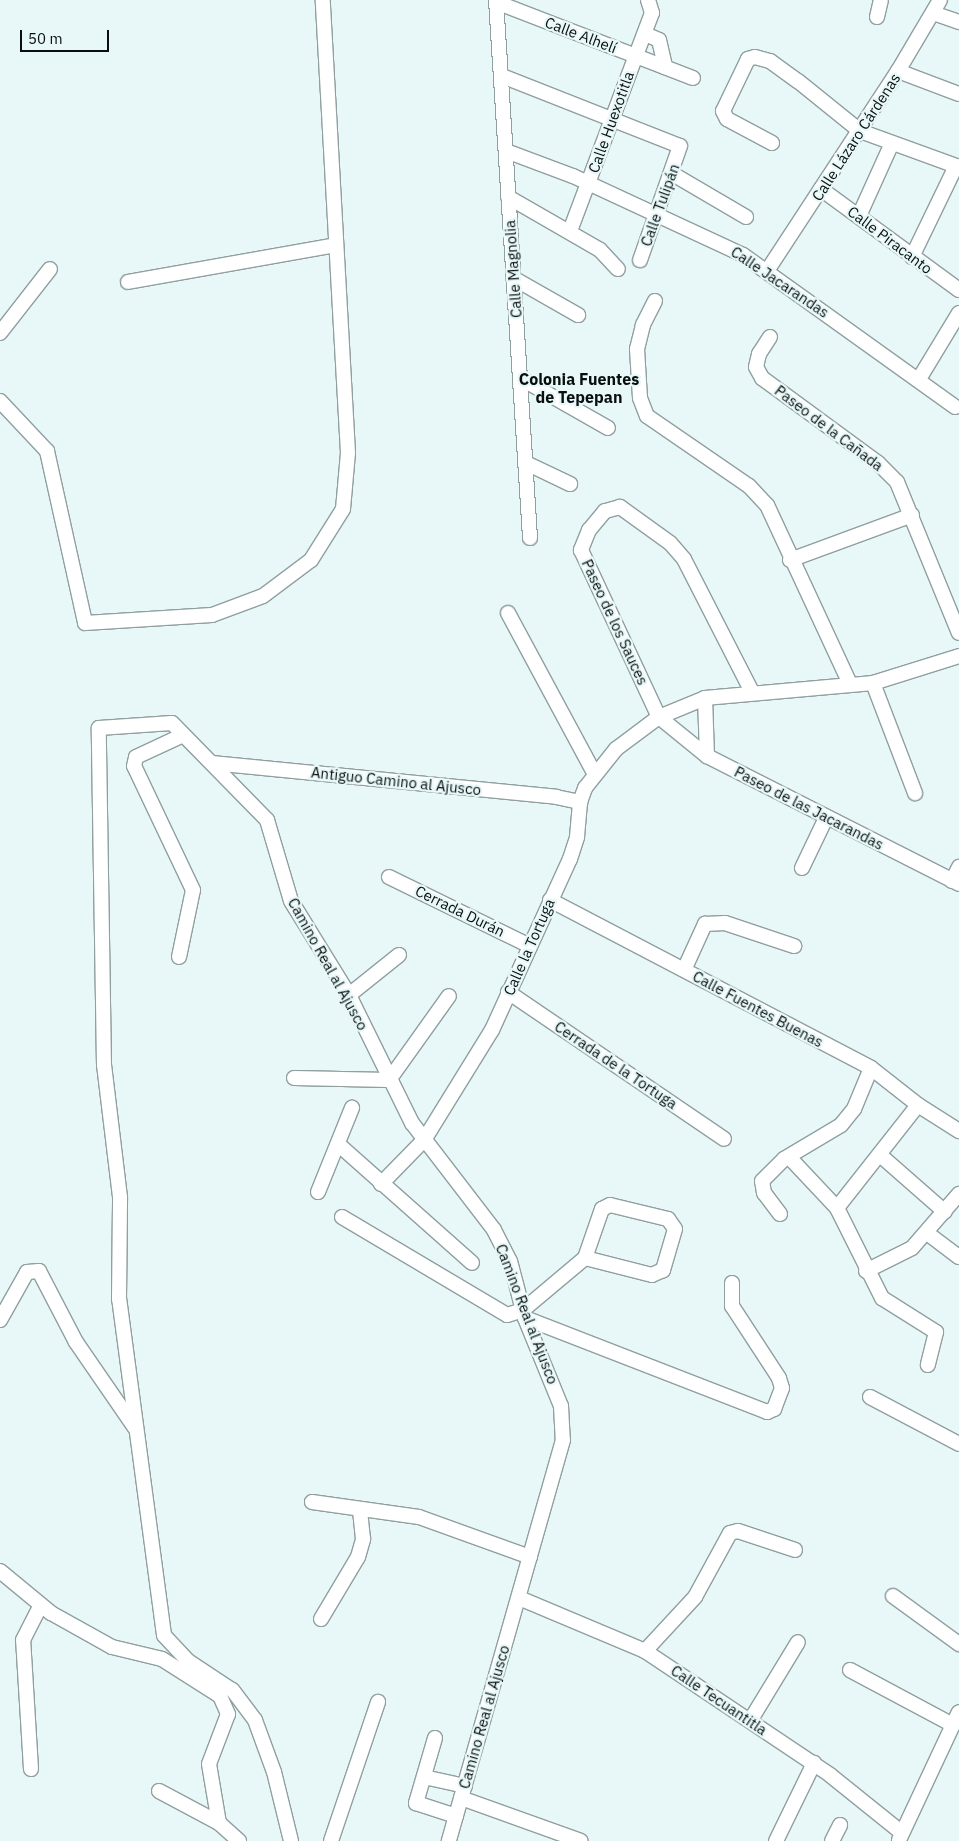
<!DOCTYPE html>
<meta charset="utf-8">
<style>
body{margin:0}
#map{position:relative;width:959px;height:1841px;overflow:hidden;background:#e8f8f9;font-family:"IBM Plex Sans",sans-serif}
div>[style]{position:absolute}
.roads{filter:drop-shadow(1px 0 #909f9f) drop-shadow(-1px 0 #909f9f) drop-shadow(0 1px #909f9f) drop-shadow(0 -1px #909f9f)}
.minor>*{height:14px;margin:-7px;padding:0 7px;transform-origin:7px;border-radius:7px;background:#fff}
span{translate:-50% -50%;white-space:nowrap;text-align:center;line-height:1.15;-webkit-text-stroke:4.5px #e8f8f9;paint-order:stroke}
.street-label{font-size:15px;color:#090f0f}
.neighbourhood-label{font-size:16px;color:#090f0f;font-weight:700}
.scale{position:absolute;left:20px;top:30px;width:89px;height:22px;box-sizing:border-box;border:2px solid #090f0f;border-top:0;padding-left:6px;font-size:15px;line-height:18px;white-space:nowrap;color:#090f0f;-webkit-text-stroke:4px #e8f8f9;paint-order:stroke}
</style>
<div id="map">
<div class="roads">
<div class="minor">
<i style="left:496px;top:0;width:539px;rotate:86.38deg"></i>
<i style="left:496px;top:2px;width:211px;rotate:21.1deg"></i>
<i style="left:933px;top:13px;width:28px;rotate:19deg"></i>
<i style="left:877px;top:17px;width:17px;rotate:-77deg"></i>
<i style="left:645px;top:34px;width:15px;rotate:23deg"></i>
<i style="left:659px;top:40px;width:28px;rotate:77deg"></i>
<i style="left:898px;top:71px;width:65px;rotate:20.7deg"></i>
<i style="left:502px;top:76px;width:191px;rotate:21.5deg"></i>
<i style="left:680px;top:146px;width:121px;rotate:109.3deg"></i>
<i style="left:772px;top:143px;width:51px;rotate:-151.9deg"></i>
<i style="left:727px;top:119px;width:9px;rotate:-117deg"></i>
<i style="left:723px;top:111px;width:58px;rotate:-64.3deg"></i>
<i style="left:748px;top:59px;width:7px;rotate:-16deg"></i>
<i style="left:755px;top:57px;width:16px;rotate:15deg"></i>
<i style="left:770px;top:61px;width:34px;rotate:36deg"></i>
<i style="left:798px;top:81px;width:80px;rotate:38.9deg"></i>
<i style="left:860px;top:131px;width:105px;rotate:20deg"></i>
<i style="left:506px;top:151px;width:72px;rotate:20.5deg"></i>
<i style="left:573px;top:176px;width:187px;rotate:24.9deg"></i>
<i style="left:743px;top:255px;width:261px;rotate:35.6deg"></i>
<i style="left:671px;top:173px;width:87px;rotate:30.4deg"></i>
<i style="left:821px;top:189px;width:171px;rotate:36.2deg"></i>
<i style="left:508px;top:197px;width:106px;rotate:29.9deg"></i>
<i style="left:600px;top:250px;width:26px;rotate:47deg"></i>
<i style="left:859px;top:216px;width:80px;rotate:-65.7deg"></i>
<i style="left:570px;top:231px;width:233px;rotate:-69.4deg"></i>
<i style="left:652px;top:13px;width:14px;rotate:-107deg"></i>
<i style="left:912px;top:257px;width:101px;rotate:-64.2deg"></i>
<i style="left:767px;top:271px;width:239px;rotate:-56.8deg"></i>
<i style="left:898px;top:71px;width:82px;rotate:-59.4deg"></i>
<i style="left:513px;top:278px;width:75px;rotate:29.6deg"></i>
<i style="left:128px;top:282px;width:211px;rotate:-10.1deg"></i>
<i style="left:655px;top:301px;width:27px;rotate:117deg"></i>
<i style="left:643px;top:325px;width:25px;rotate:104deg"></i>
<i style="left:637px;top:349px;width:49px;rotate:86.5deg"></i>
<i style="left:640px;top:398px;width:19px;rotate:69deg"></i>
<i style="left:647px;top:416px;width:124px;rotate:34.5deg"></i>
<i style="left:749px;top:486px;width:26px;rotate:47deg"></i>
<i style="left:767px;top:505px;width:197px;rotate:65.1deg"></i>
<i style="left:0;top:333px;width:81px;rotate:-52deg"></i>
<i style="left:770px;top:337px;width:20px;rotate:123deg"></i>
<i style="left:759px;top:354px;width:13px;rotate:103deg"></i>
<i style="left:756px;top:367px;width:13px;rotate:61deg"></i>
<i style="left:762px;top:378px;width:144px;rotate:36.2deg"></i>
<i style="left:878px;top:463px;width:27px;rotate:45deg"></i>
<i style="left:897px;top:482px;width:163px;rotate:67.7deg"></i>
<i style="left:520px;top:378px;width:101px;rotate:29.6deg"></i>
<i style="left:919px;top:379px;width:77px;rotate:-58.8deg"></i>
<i style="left:0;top:401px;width:69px;rotate:46.8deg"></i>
<i style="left:47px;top:451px;width:176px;rotate:77.5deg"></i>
<i style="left:85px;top:623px;width:127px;rotate:-3.6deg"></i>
<i style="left:212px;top:615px;width:54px;rotate:-20.4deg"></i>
<i style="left:263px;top:596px;width:60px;rotate:-36.9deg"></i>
<i style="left:311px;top:560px;width:60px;rotate:-57.9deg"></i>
<i style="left:343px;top:509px;width:56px;rotate:-84.9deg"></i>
<i style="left:348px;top:453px;width:454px;rotate:-93.2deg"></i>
<i style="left:526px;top:463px;width:49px;rotate:25.5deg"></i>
<i style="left:790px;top:560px;width:130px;rotate:-20.2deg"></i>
<i style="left:508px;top:613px;width:182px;rotate:61.7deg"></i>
<i style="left:873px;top:683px;width:118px;rotate:69.1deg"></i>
<i style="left:752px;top:692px;width:149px;rotate:-117.1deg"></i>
<i style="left:684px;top:559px;width:21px;rotate:-131deg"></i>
<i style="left:670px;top:543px;width:62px;rotate:-144.2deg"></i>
<i style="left:620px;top:507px;width:16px;rotate:165deg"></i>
<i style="left:605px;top:511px;width:25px;rotate:130deg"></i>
<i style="left:589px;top:530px;width:22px;rotate:112deg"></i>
<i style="left:581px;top:550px;width:184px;rotate:65deg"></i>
<i style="left:659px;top:717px;width:62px;rotate:39.1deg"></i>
<i style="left:707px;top:756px;width:283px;rotate:26.9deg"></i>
<i style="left:705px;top:698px;width:58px;rotate:88deg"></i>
<i style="left:212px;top:763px;width:346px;rotate:5.6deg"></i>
<i style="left:556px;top:797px;width:25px;rotate:12deg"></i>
<i style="left:802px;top:868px;width:55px;rotate:-64.4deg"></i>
<i style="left:389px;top:877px;width:157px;rotate:26.1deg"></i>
<i style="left:952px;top:881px;width:16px;rotate:-63deg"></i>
<i style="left:550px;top:900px;width:362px;rotate:27.6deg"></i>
<i style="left:871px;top:1068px;width:60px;rotate:38.2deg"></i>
<i style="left:918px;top:1105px;width:49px;rotate:32.4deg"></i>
<i style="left:179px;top:957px;width:68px;rotate:-78.2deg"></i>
<i style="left:193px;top:890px;width:137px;rotate:-115.4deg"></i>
<i style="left:134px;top:766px;width:9px;rotate:-77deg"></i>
<i style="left:136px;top:757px;width:50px;rotate:-25deg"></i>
<i style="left:684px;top:970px;width:51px;rotate:-65.5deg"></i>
<i style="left:705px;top:924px;width:20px;rotate:-3deg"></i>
<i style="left:725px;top:923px;width:73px;rotate:18.4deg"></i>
<i style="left:508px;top:992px;width:261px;rotate:34.2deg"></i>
<i style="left:349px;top:995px;width:64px;rotate:-38.7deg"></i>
<i style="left:294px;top:1078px;width:95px;rotate:1.2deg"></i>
<i style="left:389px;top:1080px;width:103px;rotate:-54.5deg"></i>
<i style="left:918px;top:1105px;width:131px;rotate:128.2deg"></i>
<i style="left:837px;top:1208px;width:101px;rotate:63.4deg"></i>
<i style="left:882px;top:1298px;width:64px;rotate:32.2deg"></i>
<i style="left:936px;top:1332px;width:34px;rotate:104deg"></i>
<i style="left:338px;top:1144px;width:179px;rotate:41.6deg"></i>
<i style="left:880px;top:1155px;width:86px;rotate:41.2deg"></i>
<i style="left:789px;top:1157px;width:70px;rotate:46.7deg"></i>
<i style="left:381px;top:1184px;width:62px;rotate:-45.7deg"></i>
<i style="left:424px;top:1140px;width:129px;rotate:-58.3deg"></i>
<i style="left:492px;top:1030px;width:188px;rotate:-65.5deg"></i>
<i style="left:570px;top:859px;width:23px;rotate:-72deg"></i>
<i style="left:577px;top:837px;width:35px;rotate:-85deg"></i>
<i style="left:580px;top:802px;width:15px;rotate:-70deg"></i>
<i style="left:585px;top:788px;width:50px;rotate:-51.5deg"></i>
<i style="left:616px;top:749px;width:54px;rotate:-36.7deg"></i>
<i style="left:659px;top:717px;width:50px;rotate:-22.4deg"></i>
<i style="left:705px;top:698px;width:169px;rotate:-5.1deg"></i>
<i style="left:873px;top:683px;width:90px;rotate:-17.4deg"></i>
<i style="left:318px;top:1192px;width:91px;rotate:-68deg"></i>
<i style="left:610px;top:1205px;width:60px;rotate:13.6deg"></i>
<i style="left:668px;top:1219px;width:12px;rotate:55deg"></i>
<i style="left:675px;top:1229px;width:43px;rotate:106.3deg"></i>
<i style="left:663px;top:1270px;width:12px;rotate:156deg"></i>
<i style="left:652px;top:1275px;width:69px;rotate:-165.8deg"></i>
<i style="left:585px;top:1258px;width:52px;rotate:-70.9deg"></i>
<i style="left:602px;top:1209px;width:9px;rotate:-27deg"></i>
<i style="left:780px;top:1214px;width:26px;rotate:-127deg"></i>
<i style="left:764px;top:1193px;width:12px;rotate:-99deg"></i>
<i style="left:762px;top:1181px;width:31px;rotate:-45deg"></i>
<i style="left:784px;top:1159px;width:66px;rotate:-30.8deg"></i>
<i style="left:841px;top:1125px;width:21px;rotate:-51deg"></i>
<i style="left:854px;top:1109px;width:44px;rotate:-67.5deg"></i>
<i style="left:342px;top:1217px;width:192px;rotate:30.7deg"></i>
<i style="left:507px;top:1315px;width:17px;rotate:-17deg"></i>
<i style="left:523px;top:1310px;width:81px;rotate:-40deg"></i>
<i style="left:927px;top:1233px;width:40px;rotate:37deg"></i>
<i style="left:866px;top:1271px;width:51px;rotate:-26.6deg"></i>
<i style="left:912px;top:1248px;width:72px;rotate:-49deg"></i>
<i style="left:525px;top:1318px;width:260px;rotate:21.2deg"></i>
<i style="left:767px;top:1412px;width:8px;rotate:-23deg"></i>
<i style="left:774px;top:1409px;width:22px;rotate:-69deg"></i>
<i style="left:782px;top:1388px;width:10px;rotate:-107deg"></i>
<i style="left:779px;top:1378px;width:86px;rotate:-123.1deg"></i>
<i style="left:732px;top:1306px;width:23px;rotate:-90deg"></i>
<i style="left:0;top:1320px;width:55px;rotate:-60.6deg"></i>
<i style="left:27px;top:1272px;width:12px;rotate:-5deg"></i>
<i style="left:39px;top:1271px;width:80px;rotate:62.5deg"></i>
<i style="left:76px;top:1342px;width:104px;rotate:55.5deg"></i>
<i style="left:870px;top:1397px;width:101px;rotate:27.8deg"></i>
<i style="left:312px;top:1502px;width:108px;rotate:8deg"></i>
<i style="left:419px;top:1517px;width:118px;rotate:19.8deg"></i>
<i style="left:0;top:1571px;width:66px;rotate:39.5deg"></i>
<i style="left:51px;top:1613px;width:70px;rotate:29.1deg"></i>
<i style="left:112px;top:1647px;width:51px;rotate:13.5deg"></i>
<i style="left:162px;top:1659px;width:69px;rotate:32.5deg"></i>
<i style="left:220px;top:1696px;width:20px;rotate:66deg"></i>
<i style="left:228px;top:1714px;width:53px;rotate:110.8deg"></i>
<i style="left:209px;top:1764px;width:60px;rotate:80.4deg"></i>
<i style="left:219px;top:1823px;width:27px;rotate:42deg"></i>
<i style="left:893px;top:1596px;width:82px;rotate:36deg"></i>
<i style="left:519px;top:1598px;width:137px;rotate:22.8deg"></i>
<i style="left:645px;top:1651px;width:223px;rotate:33.8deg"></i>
<i style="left:830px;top:1775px;width:91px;rotate:38.8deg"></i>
<i style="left:321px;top:1619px;width:72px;rotate:-59.2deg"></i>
<i style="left:358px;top:1557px;width:19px;rotate:-74deg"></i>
<i style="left:363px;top:1539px;width:30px;rotate:-96deg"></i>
<i style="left:645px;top:1651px;width:74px;rotate:-47.2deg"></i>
<i style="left:695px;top:1597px;width:73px;rotate:-61.3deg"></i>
<i style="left:730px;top:1533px;width:8px;rotate:-14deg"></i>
<i style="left:738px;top:1531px;width:60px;rotate:18.4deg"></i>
<i style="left:850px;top:1670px;width:117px;rotate:28.1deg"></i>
<i style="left:750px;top:1721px;width:92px;rotate:-58.7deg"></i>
<i style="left:435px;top:1738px;width:68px;rotate:106.3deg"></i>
<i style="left:416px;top:1803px;width:42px;rotate:18deg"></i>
<i style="left:31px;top:1769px;width:129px;rotate:-93.5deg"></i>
<i style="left:23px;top:1640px;width:38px;rotate:-63deg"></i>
<i style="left:424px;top:1777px;width:42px;rotate:12.4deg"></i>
<i style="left:159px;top:1791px;width:68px;rotate:28.1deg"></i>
<i style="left:461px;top:1798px;width:127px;rotate:19.7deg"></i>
<i style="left:899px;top:1840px;width:141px;rotate:-64.9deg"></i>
<i style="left:291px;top:1841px;width:71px;rotate:-103.8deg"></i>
<i style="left:274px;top:1772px;width:55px;rotate:-110.1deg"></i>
<i style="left:255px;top:1720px;width:38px;rotate:-127deg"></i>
<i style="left:232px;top:1690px;width:53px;rotate:-146.6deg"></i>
<i style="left:188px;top:1661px;width:35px;rotate:-133deg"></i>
<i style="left:164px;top:1635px;width:339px;rotate:-97.6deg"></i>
<i style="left:119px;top:1299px;width:102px;rotate:-89.4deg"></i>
<i style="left:120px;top:1197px;width:133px;rotate:-96.9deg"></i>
<i style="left:104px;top:1065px;width:337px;rotate:-90.9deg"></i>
<i style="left:99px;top:728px;width:73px;rotate:-3.9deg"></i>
<i style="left:172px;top:723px;width:136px;rotate:45.6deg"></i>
<i style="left:267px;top:820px;width:84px;rotate:73.5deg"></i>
<i style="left:291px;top:901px;width:110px;rotate:58.3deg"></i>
<i style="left:349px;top:995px;width:143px;rotate:63.8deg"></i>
<i style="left:412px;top:1123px;width:135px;rotate:52.5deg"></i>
<i style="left:494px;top:1230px;width:35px;rotate:63deg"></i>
<i style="left:510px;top:1261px;width:59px;rotate:75.3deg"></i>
<i style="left:525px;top:1318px;width:95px;rotate:67.8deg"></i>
<i style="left:561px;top:1406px;width:34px;rotate:87deg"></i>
<i style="left:563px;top:1440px;width:417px;rotate:105.9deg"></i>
<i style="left:331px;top:1841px;width:147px;rotate:-71.3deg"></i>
<i style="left:776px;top:1841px;width:87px;rotate:-64deg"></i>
<i style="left:832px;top:1841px;width:18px;rotate:-63deg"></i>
</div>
</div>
<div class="street-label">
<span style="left:581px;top:35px;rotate:21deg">Calle Alhelí</span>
<span style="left:611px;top:122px;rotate:-70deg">Calle Huexotitla</span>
<span style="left:856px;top:137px;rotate:-57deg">Calle Lázaro Cárdenas</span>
<span style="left:660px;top:205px;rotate:-70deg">Calle Tulipán</span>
<span style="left:890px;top:240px;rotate:37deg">Calle Piracanto</span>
<span style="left:513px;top:269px;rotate:-94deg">Calle Magnolia</span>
<span style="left:780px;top:282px;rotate:34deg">Calle Jacarandas</span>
<span style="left:829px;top:428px;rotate:37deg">Paseo de la Cañada</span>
<span style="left:615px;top:622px;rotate:65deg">Paseo de los Sauces</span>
<span style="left:396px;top:781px;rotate:6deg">Antiguo Camino al Ajusco</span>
<span style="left:809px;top:808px;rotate:27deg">Paseo de las Jacarandas</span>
<span style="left:460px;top:911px;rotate:26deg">Cerrada Durán</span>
<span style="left:529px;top:947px;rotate:-66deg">Calle la Tortuga</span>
<span style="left:328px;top:964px;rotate:61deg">Camino Real al Ajusco</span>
<span style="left:758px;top:1009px;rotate:28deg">Calle Fuentes Buenas</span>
<span style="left:616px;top:1065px;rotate:34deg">Cerrada de la Tortuga</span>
<span style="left:527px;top:1314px;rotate:69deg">Camino Real al Ajusco</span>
<span style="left:719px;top:1700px;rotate:34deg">Calle Tecuantitla</span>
<span style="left:484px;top:1717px;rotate:-74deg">Camino Real al Ajusco</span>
</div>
<div class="neighbourhood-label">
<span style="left:579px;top:388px">Colonia Fuentes<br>de Tepepan</span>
</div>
<div class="scale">50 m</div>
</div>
